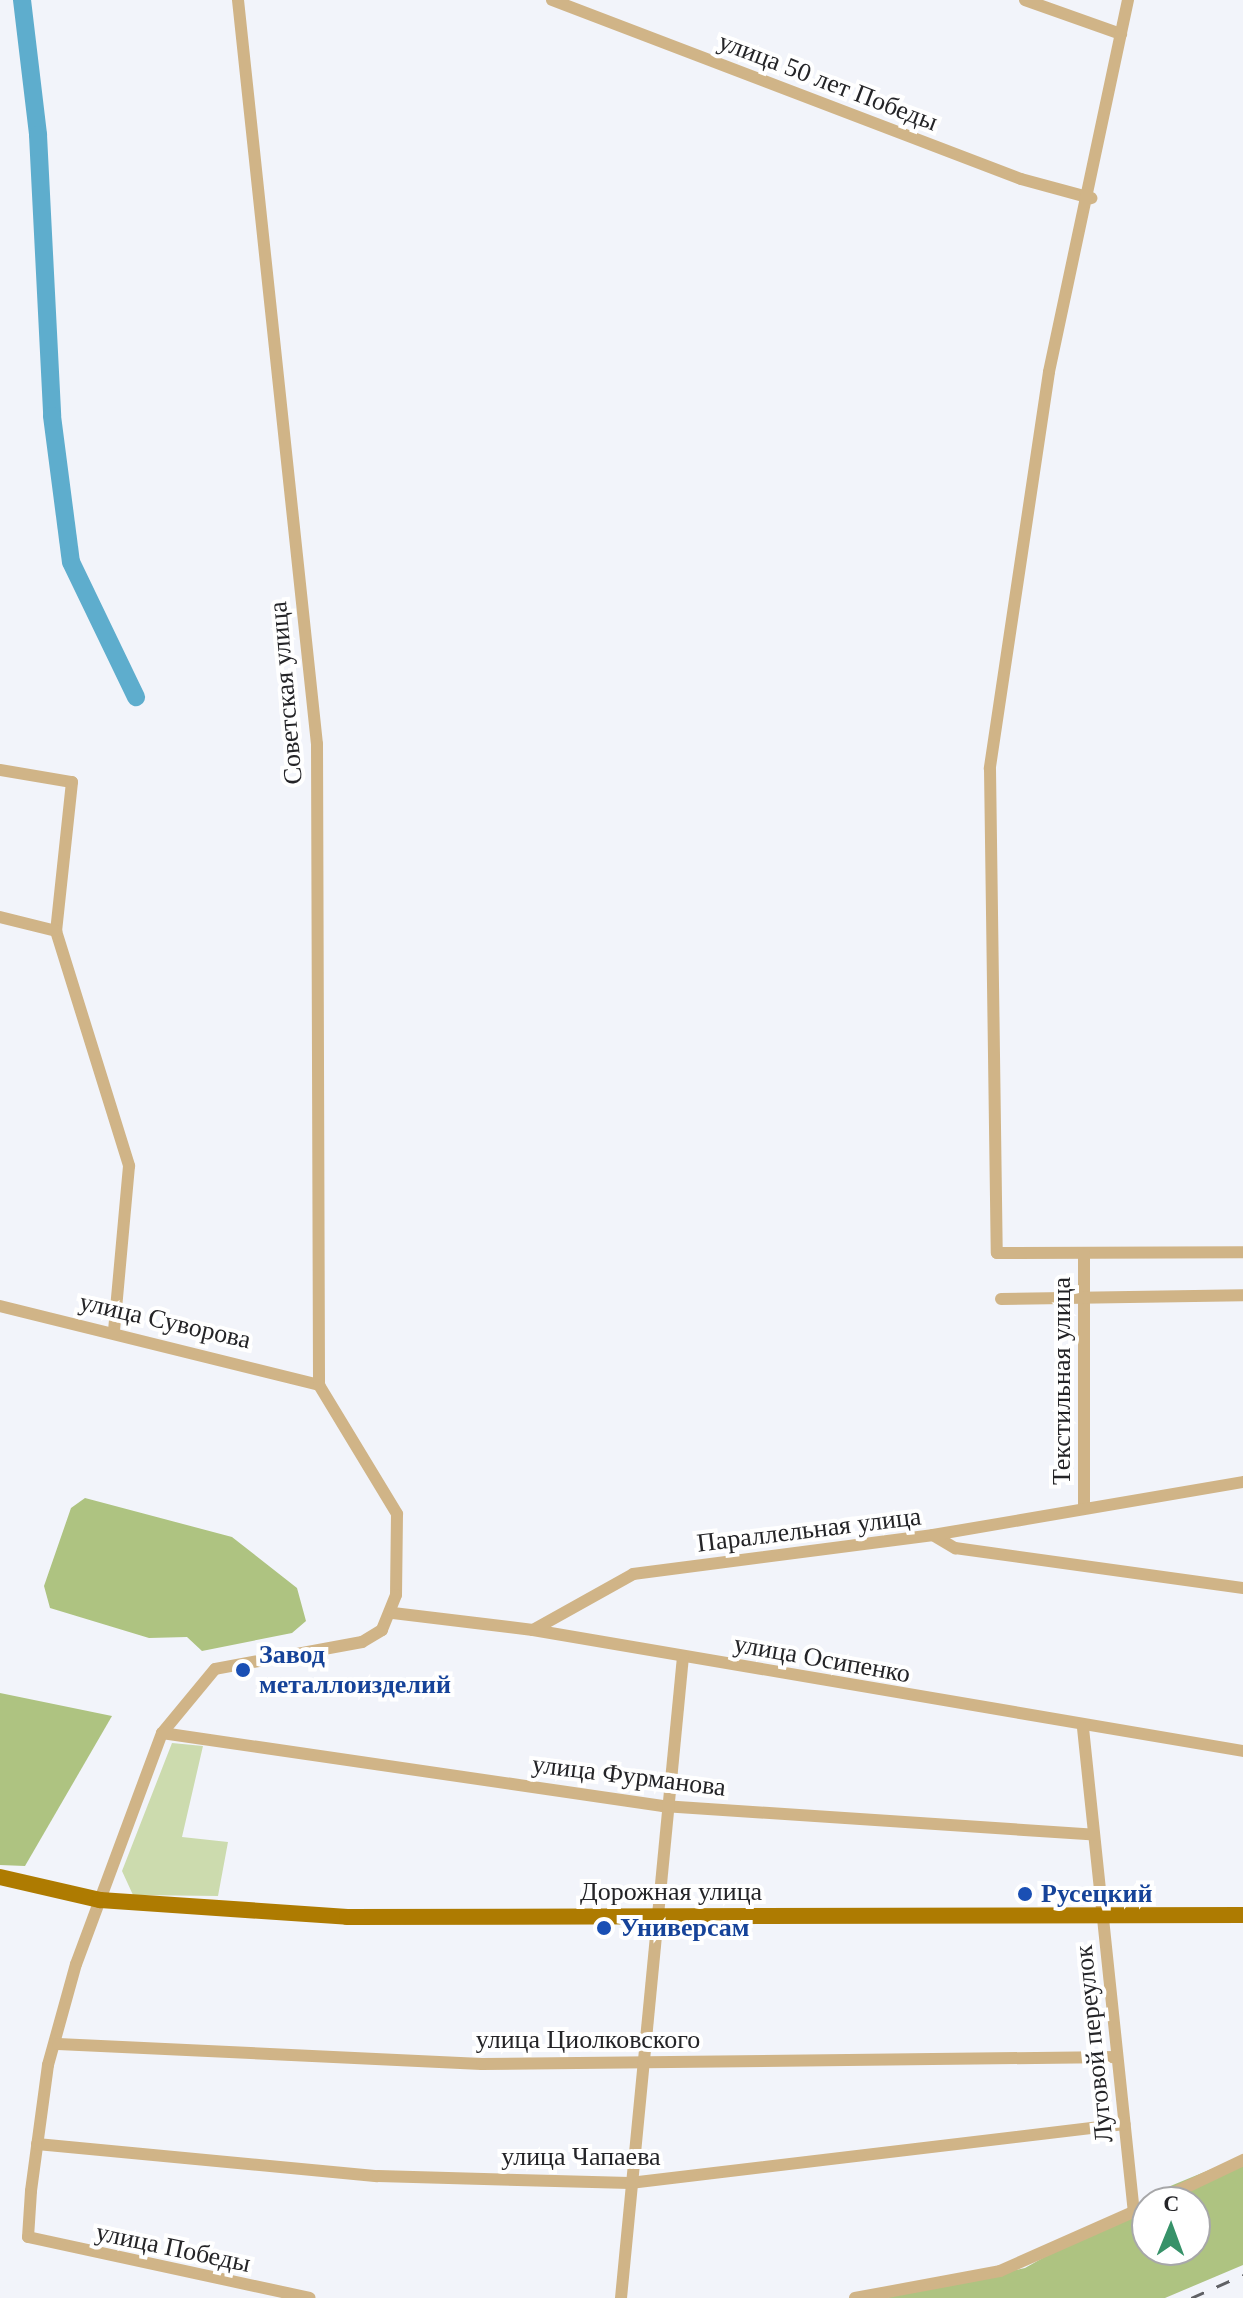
<!DOCTYPE html>
<meta charset="utf-8">
<style>
body{margin:0}
#map{position:relative;width:1243px;height:2298px;overflow:hidden;background:#f2f4fa;font-family:Georgia,serif}
div>[style]{position:absolute}
.green>*{inset:0;background:#ccdbae}
.forest>*{inset:0;background:#aec381}
.river>*{height:18px;margin:-9px;padding:0 9px;transform-origin:9px;border-radius:9px;background:#5eadcd}
.minor>*{height:12px;margin:-6px;padding:0 6px;transform-origin:6px;border-radius:6px;background:#d0b487}
.major>*{height:16px;margin:-8px;padding:0 8px;transform-origin:8px;border-radius:8px;background:#ae7b01}
.rail>*{height:3px;margin-top:-1.5px;transform-origin:0;background:repeating-linear-gradient(90deg,#606165 0 14px,transparent 0 28px)}
.dots>*{width:22px;height:22px;translate:-50% -50%;box-sizing:border-box;border:4px solid #fff;border-radius:50%}
span{translate:-50% -50%;white-space:nowrap;text-align:center;line-height:1.15;-webkit-text-stroke:8px #fff;paint-order:stroke}
.street-label{font-size:26px;color:#242427}
.transit-label{font-size:26px;color:#164399;font-weight:700}
.left{translate:0 -50%;text-align:left}
.north{position:absolute;left:1131px;top:2186px;width:80px;height:80px;box-sizing:border-box;background:#fff;border:2px solid #a7a7a9;border-radius:50%;rotate:1deg;font-size:22px;font-weight:700;line-height:32px;text-align:center;color:#242427}
.north::after{content:'';display:block;margin:auto;width:28px;height:36px;background:#379269;clip-path:polygon(50% 0,100% 100%,50% 72%,0 100%)}
</style>
<div id="map">
<div class="green">
<i style="clip-path:polygon(172px 1743px,203px 1746px,182px 1837px,228px 1842px,218px 1896px,133px 1895px,122px 1871px)"></i>
</div>
<div class="forest">
<i style="clip-path:polygon(85px 1498px,232px 1537px,297px 1588px,306px 1621px,292px 1633px,202px 1651px,187px 1637px,149px 1638px,50px 1608px,44px 1586px,71px 1508px)"></i>
<i style="clip-path:polygon(0 1693px,112px 1716px,25px 1866px,0 1865px)"></i>
<i style="clip-path:polygon(evenodd,1243px 2156px,1243px 2265px,1165px 2298px,885px 2298px,1025px 2268px,1168px 2187px,1243px 2156px,1147px 2202px,1195px 2202px,1195px 2250px,1147px 2250px,1147px 2202px)"></i>
</div>
<div class="river">
<i style="left:22px;top:0;width:136px;rotate:83.2deg"></i>
<i style="left:38px;top:135px;width:281px;rotate:87.1deg"></i>
<i style="left:52px;top:416px;width:147px;rotate:82.6deg"></i>
<i style="left:71px;top:562px;width:150px;rotate:64.3deg"></i>
</div>
<div class="minor">
<i style="left:238px;top:0;width:748px;rotate:83.94deg"></i>
<i style="left:317px;top:744px;width:641px;rotate:89.82deg"></i>
<i style="left:552px;top:0;width:502px;rotate:20.89deg"></i>
<i style="left:1021px;top:179px;width:73px;rotate:15.2deg"></i>
<i style="left:1025px;top:0;width:102px;rotate:19.5deg"></i>
<i style="left:1128px;top:0;width:380px;rotate:102deg"></i>
<i style="left:1049px;top:372px;width:401px;rotate:98.5deg"></i>
<i style="left:990px;top:769px;width:484px;rotate:89.2deg"></i>
<i style="left:997px;top:1253px;width:246px;rotate:-0.2deg"></i>
<i style="left:0;top:770px;width:73px;rotate:9.5deg"></i>
<i style="left:72px;top:782px;width:150px;rotate:96.1deg"></i>
<i style="left:56px;top:931px;width:246px;rotate:72.7deg"></i>
<i style="left:129px;top:1166px;width:167px;rotate:95.2deg"></i>
<i style="left:0;top:917px;width:58px;rotate:14deg"></i>
<i style="left:1084px;top:1254px;width:254px;rotate:90deg"></i>
<i style="left:1001px;top:1299px;width:242px;rotate:-0.9deg"></i>
<i style="left:0;top:1306px;width:329px;rotate:13.9deg"></i>
<i style="left:319px;top:1385px;width:151px;rotate:58.8deg"></i>
<i style="left:397px;top:1514px;width:81px;rotate:90.7deg"></i>
<i style="left:396px;top:1595px;width:38px;rotate:112deg"></i>
<i style="left:382px;top:1630px;width:23px;rotate:149deg"></i>
<i style="left:362px;top:1642px;width:149px;rotate:169.6deg"></i>
<i style="left:215px;top:1669px;width:83px;rotate:129.6deg"></i>
<i style="left:162px;top:1733px;width:246px;rotate:110.4deg"></i>
<i style="left:76px;top:1964px;width:105px;rotate:105.5deg"></i>
<i style="left:48px;top:2065px;width:127px;rotate:97.7deg"></i>
<i style="left:31px;top:2191px;width:46px;rotate:93.7deg"></i>
<i style="left:28px;top:2237px;width:288px;rotate:12.2deg"></i>
<i style="left:933px;top:1535px;width:26px;rotate:31deg"></i>
<i style="left:955px;top:1548px;width:291px;rotate:7.9deg"></i>
<i style="left:393px;top:1613px;width:141px;rotate:6.9deg"></i>
<i style="left:533px;top:1630px;width:720px;rotate:9.67deg"></i>
<i style="left:533px;top:1630px;width:115px;rotate:-29.2deg"></i>
<i style="left:633px;top:1574px;width:303px;rotate:-7.4deg"></i>
<i style="left:933px;top:1535px;width:314px;rotate:-9.7deg"></i>
<i style="left:1083px;top:1728px;width:487px;rotate:84deg"></i>
<i style="left:162px;top:1733px;width:506px;rotate:8.29deg"></i>
<i style="left:663px;top:1806px;width:432px;rotate:3.8deg"></i>
<i style="left:58px;top:2044px;width:424px;rotate:2.7deg"></i>
<i style="left:482px;top:2064px;width:635px;rotate:-0.63deg"></i>
<i style="left:37px;top:2144px;width:342px;rotate:5.4deg"></i>
<i style="left:378px;top:2176px;width:252px;rotate:1.6deg"></i>
<i style="left:630px;top:2183px;width:498px;rotate:-6.8deg"></i>
<i style="left:1155px;top:2202px;width:98px;rotate:-25.5deg"></i>
<i style="left:621px;top:2298px;width:645px;rotate:-84.48deg"></i>
<i style="left:855px;top:2298px;width:147px;rotate:-10.5deg"></i>
<i style="left:1000px;top:2271px;width:161px;rotate:-23.9deg"></i>
</div>
<div class="major">
<i style="left:0;top:1877px;width:103px;rotate:13deg"></i>
<i style="left:100px;top:1900px;width:248px;rotate:3.9deg"></i>
<i style="left:347px;top:1917px;width:896px;rotate:-0.13deg"></i>
</div>
<div class="rail">
<i style="left:1191px;top:2298px;width:57px;rotate:-23.9deg"></i>
</div>
<div class="dots">
<i style="left:243px;top:1670px;background:#1a4fb4"></i>
<i style="left:1025px;top:1894px;background:#1a4fb4"></i>
<i style="left:604px;top:1928px;background:#1a4fb4"></i>
</div>
<div class="street-label">
<span style="left:828px;top:82px;rotate:21deg">улица 50 лет Победы</span>
<span style="left:286px;top:693px;rotate:-95deg">Советская улица</span>
<span style="left:165px;top:1321px;rotate:13deg">улица Суворова</span>
<span style="left:1062px;top:1381px;rotate:-90deg">Текстильная улица</span>
<span style="left:809px;top:1530px;rotate:-7deg">Параллельная улица</span>
<span style="left:822px;top:1659px;rotate:10deg">улица Осипенко</span>
<span style="left:629px;top:1776px;rotate:7deg">улица Фурманова</span>
<span style="left:671px;top:1892px">Дорожная улица</span>
<span style="left:588px;top:2040px">улица Циолковского</span>
<span style="left:1094px;top:2044px;rotate:-96deg">Луговой переулок</span>
<span style="left:581px;top:2157px">улица Чапаева</span>
<span style="left:173px;top:2248px;rotate:12deg">улица Победы</span>
</div>
<div class="transit-label">
<span class="left" style="left:259px;top:1670px">Завод<br>металлоизделий</span>
<span class="left" style="left:1041px;top:1894px">Русецкий</span>
<span class="left" style="left:620px;top:1928px">Универсам</span>
</div>
<div class="north">С</div>
</div>
